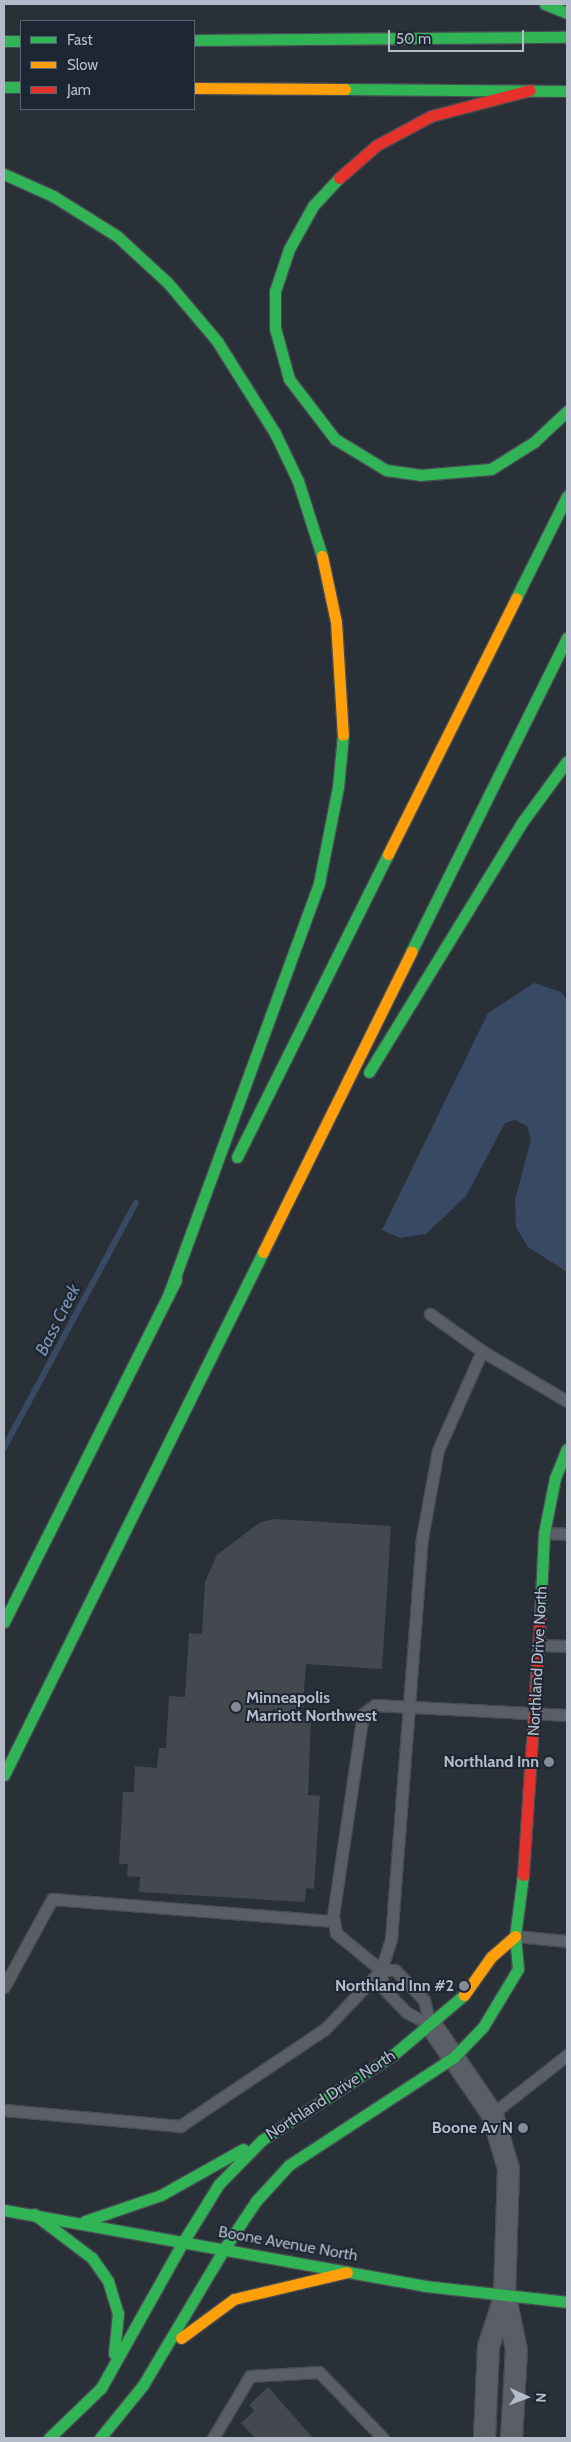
<!DOCTYPE html>
<style>
body{margin:0}
#map{position:relative;width:571px;height:2442px;overflow:hidden;background:#2a3038;font-family:Cabin,sans-serif}
div>[style]{position:absolute}
.water>*{inset:0;background:#384963}
.stream>*{height:5.5px;margin:-2.75px;padding:0 2.75px;transform-origin:2.75px;border-radius:2.75px;background:#384963}
.building>*{inset:0;background:#444950}
.roads{filter:drop-shadow(1px 0 #484c53) drop-shadow(-1px 0 #484c53) drop-shadow(0 1px #484c53) drop-shadow(0 -1px #484c53)}
.lane>*{height:11px;margin:-5.5px;padding:0 5.5px;transform-origin:5.5px;border-radius:5.5px;background:#5a5e66}
.street>*{height:21px;margin:-10.5px;padding:0 10.5px;transform-origin:10.5px;border-radius:10.5px;background:#5a5e66}
.fast>*{height:11px;margin:-5.5px;padding:0 5.5px;transform-origin:5.5px;border-radius:5.5px;background:#30b455}
.slow>*{height:11px;margin:-5.5px;padding:0 5.5px;transform-origin:5.5px;border-radius:5.5px;background:#ff9f0a}
.jam>*{height:11px;margin:-5.5px;padding:0 5.5px;transform-origin:5.5px;border-radius:5.5px;background:#e5322d}
.dots>*{width:14px;height:14px;translate:-50% -50%;box-sizing:border-box;border:2px solid #1d2633;border-radius:50%}
span{translate:-50% -50%;white-space:nowrap;text-align:center;line-height:1.15;-webkit-text-stroke:4px #1d2633;paint-order:stroke}
.street-label{font-size:16px;color:#b4bcc9}
.poi-label{font-size:16px;color:#b4bcc9;font-weight:700}
.left{translate:0 -50%;text-align:left}
.right{translate:-100% -50%;text-align:right}
.water-label{font-size:18px;color:#7c92b1;font-style:italic}
.frame{position:absolute;inset:0;border:5px solid #b4bcc9;pointer-events:none}
.legend{position:absolute;left:20px;top:20px;width:175px;height:90px;box-sizing:border-box;background:#1d2633;border:1px solid #59626f;margin:0;padding:6px 9px;list-style:none;font-size:15px;color:#b4bcc9}
.legend li{display:flex;align-items:center;gap:10px;height:25px}
.legend b{width:25px;border:1px solid #59626f}
.north{position:absolute;left:501px;top:2372px;width:50px;height:50px;-webkit-text-stroke:4px #1d2633;paint-order:stroke;rotate:92deg;font-size:14px;font-weight:700;line-height:20px;text-align:center;color:#b4bcc9}
.north::after{content:'';display:block;margin:auto;width:18px;height:22px;background:#b4bcc9;clip-path:polygon(50% 0,100% 100%,50% 72%,0 100%)}
.scale{position:absolute;left:388px;top:30px;width:136px;height:22px;box-sizing:border-box;border:2px solid #b4bcc9;border-top:0;padding-left:6px;font-size:15px;line-height:18px;white-space:nowrap;color:#b4bcc9;-webkit-text-stroke:4px #1d2633;paint-order:stroke}
</style>
<div id="map">
<div class="water">
<i style="clip-path:polygon(534px 983px,561px 992px,567px 1000px,567px 1272px,528px 1247px,516px 1227px,515px 1200px,531px 1139px,527px 1126px,515px 1120px,505px 1123px,466px 1196px,426px 1234px,400px 1238px,382px 1230px,488px 1013px)"></i>
</div>
<div class="stream">
<i style="left:4px;top:1448px;width:278px;rotate:-61.7deg"></i>
</div>
<div class="building">
<i style="clip-path:polygon(273px 1519px,391px 1526px,382px 1669px,306px 1664px,302px 1717px,311px 1718px,308px 1795px,320px 1796px,314px 1889px,306px 1888px,305px 1902px,139px 1892px,140px 1877px,127px 1876px,128px 1864px,119px 1864px,123px 1792px,134px 1792px,135px 1766px,157px 1768px,159px 1748px,166px 1748px,169px 1696px,185px 1697px,189px 1633px,202px 1634px,205px 1582px,217px 1555px,259px 1523px)"></i>
<i style="clip-path:polygon(268px 2387px,313px 2438px,255px 2438px,241px 2423px,254px 2411px,249px 2405px)"></i>
</div>
<div class="roads">
<div class="lane">
<i style="left:430px;top:1314px;width:64px;rotate:35.4deg"></i>
<i style="left:544px;top:1533px;width:23px;rotate:2deg"></i>
<i style="left:539px;top:1645px;width:28px;rotate:2deg"></i>
<i style="left:515px;top:1936px;width:52px;rotate:5.5deg"></i>
<i style="left:381px;top:1970px;width:18px;rotate:84deg"></i>
<i style="left:383px;top:1988px;width:33px;rotate:46deg"></i>
<i style="left:406px;top:2012px;width:26px;rotate:28deg"></i>
<i style="left:4px;top:1987px;width:100px;rotate:-61.4deg"></i>
<i style="left:52px;top:1899px;width:283px;rotate:4.5deg"></i>
<i style="left:430px;top:2024px;width:25px;rotate:-104deg"></i>
<i style="left:424px;top:2000px;width:42px;rotate:-134deg"></i>
<i style="left:395px;top:1970px;width:14px;rotate:180deg"></i>
<i style="left:381px;top:1970px;width:58px;rotate:-140.6deg"></i>
<i style="left:336px;top:1933px;width:17px;rotate:-100deg"></i>
<i style="left:333px;top:1916px;width:204px;rotate:-81.6deg"></i>
<i style="left:363px;top:1714px;width:15px;rotate:-37deg"></i>
<i style="left:375px;top:1705px;width:192px;rotate:3deg"></i>
<i style="left:4px;top:2110px;width:177px;rotate:5.2deg"></i>
<i style="left:180px;top:2126px;width:174px;rotate:-33.8deg"></i>
<i style="left:325px;top:2029px;width:81px;rotate:-46.5deg"></i>
<i style="left:381px;top:1970px;width:33px;rotate:-72deg"></i>
<i style="left:391px;top:1939px;width:402px;rotate:-85.6deg"></i>
<i style="left:422px;top:1538px;width:89px;rotate:-79.7deg"></i>
<i style="left:438px;top:1450px;width:108px;rotate:-66deg"></i>
<i style="left:482px;top:1351px;width:99px;rotate:30.5deg"></i>
<i style="left:492px;top:2114px;width:95px;rotate:-38.2deg"></i>
<i style="left:213px;top:2438px;width:72px;rotate:-59.2deg"></i>
<i style="left:250px;top:2376px;width:69px;rotate:-3.3deg"></i>
<i style="left:319px;top:2372px;width:92px;rotate:45.9deg"></i>
</div>
<div class="street">
<i style="left:431px;top:2025px;width:108px;rotate:55.6deg"></i>
<i style="left:492px;top:2114px;width:56px;rotate:73.5deg"></i>
<i style="left:508px;top:2168px;width:129px;rotate:91.8deg"></i>
<i style="left:504px;top:2297px;width:52px;rotate:108.1deg"></i>
<i style="left:488px;top:2346px;width:92px;rotate:92.5deg"></i>
<i style="left:505px;top:2297px;width:53px;rotate:78.1deg"></i>
<i style="left:516px;top:2349px;width:89px;rotate:93.2deg"></i>
</div>
<div class="fast">
<i style="left:545px;top:4px;width:24px;rotate:22deg"></i>
<i style="left:194px;top:40px;width:373px;rotate:-0.5deg"></i>
<i style="left:4px;top:41px;width:17px"></i>
<i style="left:4px;top:87px;width:17px"></i>
<i style="left:345px;top:89px;width:222px;rotate:0.5deg"></i>
<i style="left:4px;top:174px;width:54px;rotate:24.2deg"></i>
<i style="left:53px;top:196px;width:75px;rotate:32deg"></i>
<i style="left:117px;top:236px;width:69px;rotate:42.7deg"></i>
<i style="left:168px;top:283px;width:76px;rotate:49.8deg"></i>
<i style="left:217px;top:341px;width:109px;rotate:57.8deg"></i>
<i style="left:275px;top:433px;width:53px;rotate:64.4deg"></i>
<i style="left:298px;top:481px;width:79px;rotate:72.3deg"></i>
<i style="left:339px;top:178px;width:38px;rotate:133deg"></i>
<i style="left:313px;top:206px;width:49px;rotate:119.2deg"></i>
<i style="left:289px;top:249px;width:44px;rotate:108.4deg"></i>
<i style="left:275px;top:291px;width:37px;rotate:90deg"></i>
<i style="left:275px;top:328px;width:53px;rotate:74.6deg"></i>
<i style="left:289px;top:379px;width:76px;rotate:52.5deg"></i>
<i style="left:335px;top:439px;width:60px;rotate:31.3deg"></i>
<i style="left:386px;top:470px;width:34px;rotate:8deg"></i>
<i style="left:420px;top:475px;width:71px;rotate:-4.8deg"></i>
<i style="left:491px;top:469px;width:51px;rotate:-32.1deg"></i>
<i style="left:534px;top:442px;width:45px;rotate:-43.2deg"></i>
<i style="left:516px;top:598px;width:114px;rotate:-63.4deg"></i>
<i style="left:411px;top:952px;width:351px;rotate:-63.6deg"></i>
<i style="left:369px;top:1072px;width:294px;rotate:-58.5deg"></i>
<i style="left:523px;top:821px;width:74px;rotate:-53.7deg"></i>
<i style="left:237px;top:1157px;width:339px;rotate:-63.5deg"></i>
<i style="left:168px;top:1296px;width:440px;rotate:-69.9deg"></i>
<i style="left:319px;top:883px;width:98px;rotate:-78.8deg"></i>
<i style="left:338px;top:787px;width:52px;rotate:-84.5deg"></i>
<i style="left:540px;top:1618px;width:85px;rotate:-87.3deg"></i>
<i style="left:544px;top:1533px;width:56px;rotate:-78.7deg"></i>
<i style="left:555px;top:1478px;width:31px;rotate:-68deg"></i>
<i style="left:4px;top:1622px;width:383px;rotate:-63.3deg"></i>
<i style="left:4px;top:1775px;width:584px;rotate:-63.65deg"></i>
<i style="left:4px;top:2210px;width:428px;rotate:10.2deg"></i>
<i style="left:425px;top:2286px;width:143px;rotate:6.4deg"></i>
<i style="left:34px;top:2214px;width:73px;rotate:37.2deg"></i>
<i style="left:92px;top:2258px;width:28px;rotate:55deg"></i>
<i style="left:108px;top:2281px;width:34px;rotate:73deg"></i>
<i style="left:118px;top:2313px;width:41px;rotate:95.6deg"></i>
<i style="left:85px;top:2221px;width:80px;rotate:-18.9deg"></i>
<i style="left:161px;top:2195px;width:94px;rotate:-29.3deg"></i>
<i style="left:183px;top:2242px;width:68px;rotate:-58.2deg"></i>
<i style="left:219px;top:2184px;width:62px;rotate:-45.7deg"></i>
<i style="left:262px;top:2140px;width:156px;rotate:-33deg"></i>
<i style="left:393px;top:2055px;width:93px;rotate:-40.2deg"></i>
<i style="left:224px;top:2249px;width:58px;rotate:-56.3deg"></i>
<i style="left:256px;top:2201px;width:49px;rotate:-47.5deg"></i>
<i style="left:289px;top:2165px;width:197px;rotate:-33.2deg"></i>
<i style="left:454px;top:2057px;width:42px;rotate:-46deg"></i>
<i style="left:483px;top:2027px;width:68px;rotate:-58.9deg"></i>
<i style="left:518px;top:1969px;width:33px;rotate:-95deg"></i>
<i style="left:515px;top:1936px;width:62px;rotate:-82.5deg"></i>
<i style="left:49px;top:2438px;width:72px;rotate:-43.9deg"></i>
<i style="left:101px;top:2388px;width:167px;rotate:-60.7deg"></i>
<i style="left:100px;top:2438px;width:68px;rotate:-50.9deg"></i>
<i style="left:143px;top:2385px;width:158px;rotate:-59.2deg"></i>
</div>
<div class="slow">
<i style="left:194px;top:88px;width:151px;rotate:0.4deg"></i>
<i style="left:322px;top:556px;width:67px;rotate:78deg"></i>
<i style="left:336px;top:622px;width:113px;rotate:86.5deg"></i>
<i style="left:388px;top:854px;width:286px;rotate:-63.4deg"></i>
<i style="left:263px;top:1252px;width:335px;rotate:-63.7deg"></i>
<i style="left:464px;top:1995px;width:47px;rotate:-54.6deg"></i>
<i style="left:491px;top:1957px;width:32px;rotate:-41deg"></i>
<i style="left:181px;top:2338px;width:66px;rotate:-36.3deg"></i>
<i style="left:234px;top:2299px;width:116px;rotate:-13.4deg"></i>
</div>
<div class="jam">
<i style="left:339px;top:178px;width:50px;rotate:-41deg"></i>
<i style="left:377px;top:145px;width:61px;rotate:-28.2deg"></i>
<i style="left:431px;top:116px;width:102px;rotate:-14.7deg"></i>
<i style="left:523px;top:1875px;width:258px;rotate:-86.2deg"></i>
</div>
</div>
<div class="dots">
<i style="left:236px;top:1707px;background:#848b96"></i>
<i style="left:549px;top:1762px;background:#848b96"></i>
<i style="left:464px;top:1986px;background:#848b96"></i>
<i style="left:523px;top:2128px;background:#848b96"></i>
</div>
<div class="street-label">
<span style="left:538px;top:1661px;rotate:-87deg">Northland Drive North</span>
<span style="left:331px;top:2095px;rotate:-33deg">Northland Drive North</span>
<span style="left:288px;top:2244px;rotate:10deg">Boone Avenue North</span>
</div>
<div class="poi-label">
<span class="left" style="left:246px;top:1707px">Minneapolis<br>Marriott Northwest</span>
<span class="right" style="left:539px;top:1762px">Northland Inn</span>
<span class="right" style="left:454px;top:1986px">Northland Inn #2</span>
<span class="right" style="left:513px;top:2128px">Boone Av N</span>
</div>
<div class="water-label">
<span style="left:58px;top:1320px;rotate:-63deg">Bass Creek</span>
</div>
<div class="frame"></div>
<ul class="legend">
<li><b style="height:6px;background:#30b455"></b>Fast</li>
<li><b style="height:6px;background:#ff9f0a"></b>Slow</li>
<li><b style="height:6px;background:#e5322d"></b>Jam</li>
</ul>
<div class="north">N</div>
<div class="scale">50 m</div>
</div>
